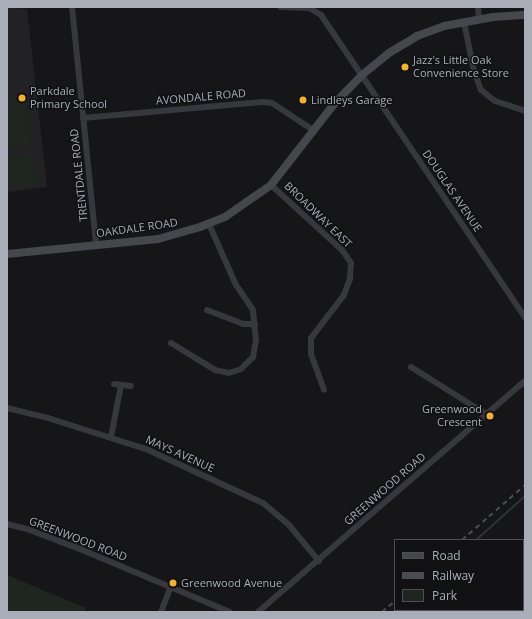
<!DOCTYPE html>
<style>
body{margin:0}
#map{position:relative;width:532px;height:619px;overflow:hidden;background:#161618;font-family:"Open Sans",sans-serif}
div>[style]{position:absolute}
.built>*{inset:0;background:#222225}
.green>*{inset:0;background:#1e261f;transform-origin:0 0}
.stream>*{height:2px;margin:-1px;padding:0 1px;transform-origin:1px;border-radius:1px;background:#2c353c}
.street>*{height:6px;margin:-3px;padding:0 3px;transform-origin:3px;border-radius:3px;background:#37383d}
.secondary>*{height:8px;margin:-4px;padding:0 4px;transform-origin:4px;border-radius:4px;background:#45474d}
.rail>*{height:2px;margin-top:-1px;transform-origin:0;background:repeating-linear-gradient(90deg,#4a4c52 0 5px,transparent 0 9px)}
.dots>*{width:11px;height:11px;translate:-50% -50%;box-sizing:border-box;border:2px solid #111113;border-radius:50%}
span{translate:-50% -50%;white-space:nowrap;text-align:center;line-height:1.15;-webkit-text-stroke:3px #111113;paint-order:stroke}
.poi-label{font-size:11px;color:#a8adb8}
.left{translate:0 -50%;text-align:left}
.right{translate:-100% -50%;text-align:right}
.street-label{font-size:11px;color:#a8adb8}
.frame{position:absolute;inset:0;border:8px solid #a8adb8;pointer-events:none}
.legend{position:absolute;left:394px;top:539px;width:130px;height:72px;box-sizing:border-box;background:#111113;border:1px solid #4d4f55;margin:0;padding:5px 7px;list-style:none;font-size:12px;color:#a8adb8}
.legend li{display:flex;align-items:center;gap:8px;height:20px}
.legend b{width:20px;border:1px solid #4d4f55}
</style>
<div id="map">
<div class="built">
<i style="clip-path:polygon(7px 8px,27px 9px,47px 187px,7px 192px)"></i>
</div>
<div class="green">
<i style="clip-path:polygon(26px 98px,30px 145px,7px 148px,7px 99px)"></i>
<i style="left:34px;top:154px;width:30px;height:27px;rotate:84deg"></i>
<i style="clip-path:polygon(7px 575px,86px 608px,84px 612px,7px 612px)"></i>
</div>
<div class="stream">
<i style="left:476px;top:540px;width:66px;rotate:-41.9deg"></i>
<i style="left:398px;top:612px;width:3px;rotate:-45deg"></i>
</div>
<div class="street">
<i style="left:72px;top:7px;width:239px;rotate:84.2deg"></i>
<i style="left:281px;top:7px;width:28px;rotate:2deg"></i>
<i style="left:309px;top:8px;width:14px;rotate:30deg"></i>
<i style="left:321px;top:15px;width:365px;rotate:56deg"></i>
<i style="left:478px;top:7px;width:12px;rotate:85deg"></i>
<i style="left:464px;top:22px;width:50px;rotate:78.5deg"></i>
<i style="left:474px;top:71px;width:20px;rotate:70deg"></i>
<i style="left:481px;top:90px;width:18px;rotate:38deg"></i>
<i style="left:495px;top:101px;width:32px;rotate:18deg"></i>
<i style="left:83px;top:118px;width:181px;rotate:-5.1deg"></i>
<i style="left:263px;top:102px;width:9px;rotate:6deg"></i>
<i style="left:272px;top:103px;width:49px;rotate:33.4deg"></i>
<i style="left:271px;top:185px;width:96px;rotate:42.5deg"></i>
<i style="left:342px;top:250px;width:16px;rotate:55deg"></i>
<i style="left:351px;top:263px;width:16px;rotate:94deg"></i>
<i style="left:350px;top:279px;width:17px;rotate:111deg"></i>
<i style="left:344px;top:295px;width:54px;rotate:127.5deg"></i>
<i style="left:311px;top:338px;width:16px;rotate:90deg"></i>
<i style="left:311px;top:354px;width:38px;rotate:70deg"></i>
<i style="left:207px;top:310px;width:39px;rotate:21deg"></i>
<i style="left:243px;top:324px;width:12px"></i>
<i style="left:171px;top:343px;width:52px;rotate:31.5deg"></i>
<i style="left:215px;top:370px;width:14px;rotate:12deg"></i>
<i style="left:229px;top:373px;width:13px;rotate:-18deg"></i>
<i style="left:241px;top:369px;width:17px;rotate:-45deg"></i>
<i style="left:253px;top:357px;width:17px;rotate:-80deg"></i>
<i style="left:256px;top:340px;width:30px;rotate:-96deg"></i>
<i style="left:253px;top:310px;width:30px;rotate:-124deg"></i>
<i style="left:236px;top:285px;width:67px;rotate:-113.9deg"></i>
<i style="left:411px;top:367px;width:89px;rotate:32.1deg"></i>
<i style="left:114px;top:384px;width:17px;rotate:7deg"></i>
<i style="left:7px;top:408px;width:42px;rotate:13.7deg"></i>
<i style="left:48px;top:418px;width:103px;rotate:17.6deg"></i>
<i style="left:146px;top:449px;width:129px;rotate:24.8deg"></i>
<i style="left:263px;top:503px;width:34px;rotate:40deg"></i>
<i style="left:289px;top:525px;width:47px;rotate:50.2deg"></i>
<i style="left:111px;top:437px;width:53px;rotate:-79.1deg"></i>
<i style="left:7px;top:524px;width:21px;rotate:14deg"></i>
<i style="left:27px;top:529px;width:57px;rotate:20.7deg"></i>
<i style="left:80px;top:549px;width:163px;rotate:22.8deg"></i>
<i style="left:523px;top:547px;width:3px;rotate:-45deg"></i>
<i style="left:523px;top:593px;width:3px;rotate:-45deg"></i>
<i style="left:491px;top:610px;width:3px;rotate:45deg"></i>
<i style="left:161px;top:612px;width:28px;rotate:-69deg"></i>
<i style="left:258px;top:612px;width:353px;rotate:-40.9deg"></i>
<i style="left:443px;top:612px;width:3px;rotate:-45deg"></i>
<i style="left:504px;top:612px;width:3px;rotate:-45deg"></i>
</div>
<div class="secondary">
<i style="left:7px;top:254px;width:152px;rotate:-5.7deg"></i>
<i style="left:158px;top:239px;width:44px;rotate:-15.9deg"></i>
<i style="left:200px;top:227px;width:27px;rotate:-22deg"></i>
<i style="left:225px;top:217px;width:56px;rotate:-34.8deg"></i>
<i style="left:271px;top:185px;width:103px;rotate:-52.1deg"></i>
<i style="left:334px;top:104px;width:40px;rotate:-46deg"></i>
<i style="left:362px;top:75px;width:35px;rotate:-39deg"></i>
<i style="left:389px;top:53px;width:33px;rotate:-31deg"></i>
<i style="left:417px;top:36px;width:29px;rotate:-20deg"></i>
<i style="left:444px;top:26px;width:50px;rotate:-10.4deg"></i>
<i style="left:493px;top:17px;width:32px;rotate:-4deg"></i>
</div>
<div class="rail">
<i style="left:462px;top:540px;width:84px;rotate:-41.1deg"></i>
<i style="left:382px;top:612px;width:17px;rotate:-40deg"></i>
</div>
<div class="dots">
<i style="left:405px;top:67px;background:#f2b134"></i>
<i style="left:22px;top:98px;background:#f2b134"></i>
<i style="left:303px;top:100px;background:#f2b134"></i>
<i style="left:490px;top:416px;background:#f2b134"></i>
<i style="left:173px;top:583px;background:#f2b134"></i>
</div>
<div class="poi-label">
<span class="left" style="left:413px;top:67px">Jazz's Little Oak<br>Convenience Store</span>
<span class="left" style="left:30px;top:98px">Parkdale<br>Primary School</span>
<span class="left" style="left:311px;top:100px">Lindleys Garage</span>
<span class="right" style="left:482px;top:416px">Greenwood<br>Crescent</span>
<span class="left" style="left:181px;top:583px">Greenwood Avenue</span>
</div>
<div class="street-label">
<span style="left:201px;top:97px;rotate:-5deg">AVONDALE ROAD</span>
<span style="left:79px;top:175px;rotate:-96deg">TRENTDALE ROAD</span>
<span style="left:452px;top:191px;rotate:56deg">DOUGLAS AVENUE</span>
<span style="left:318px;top:215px;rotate:44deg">BROADWAY EAST</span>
<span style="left:137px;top:228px;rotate:-8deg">OAKDALE ROAD</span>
<span style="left:180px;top:454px;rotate:24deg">MAYS AVENUE</span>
<span style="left:385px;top:489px;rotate:-41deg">GREENWOOD ROAD</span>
<span style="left:78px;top:539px;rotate:21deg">GREENWOOD ROAD</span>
</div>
<div class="frame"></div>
<ul class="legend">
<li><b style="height:5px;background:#45474d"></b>Road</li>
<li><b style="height:5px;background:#4a4c52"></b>Railway</li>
<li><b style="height:11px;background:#1e261f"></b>Park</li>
</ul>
</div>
